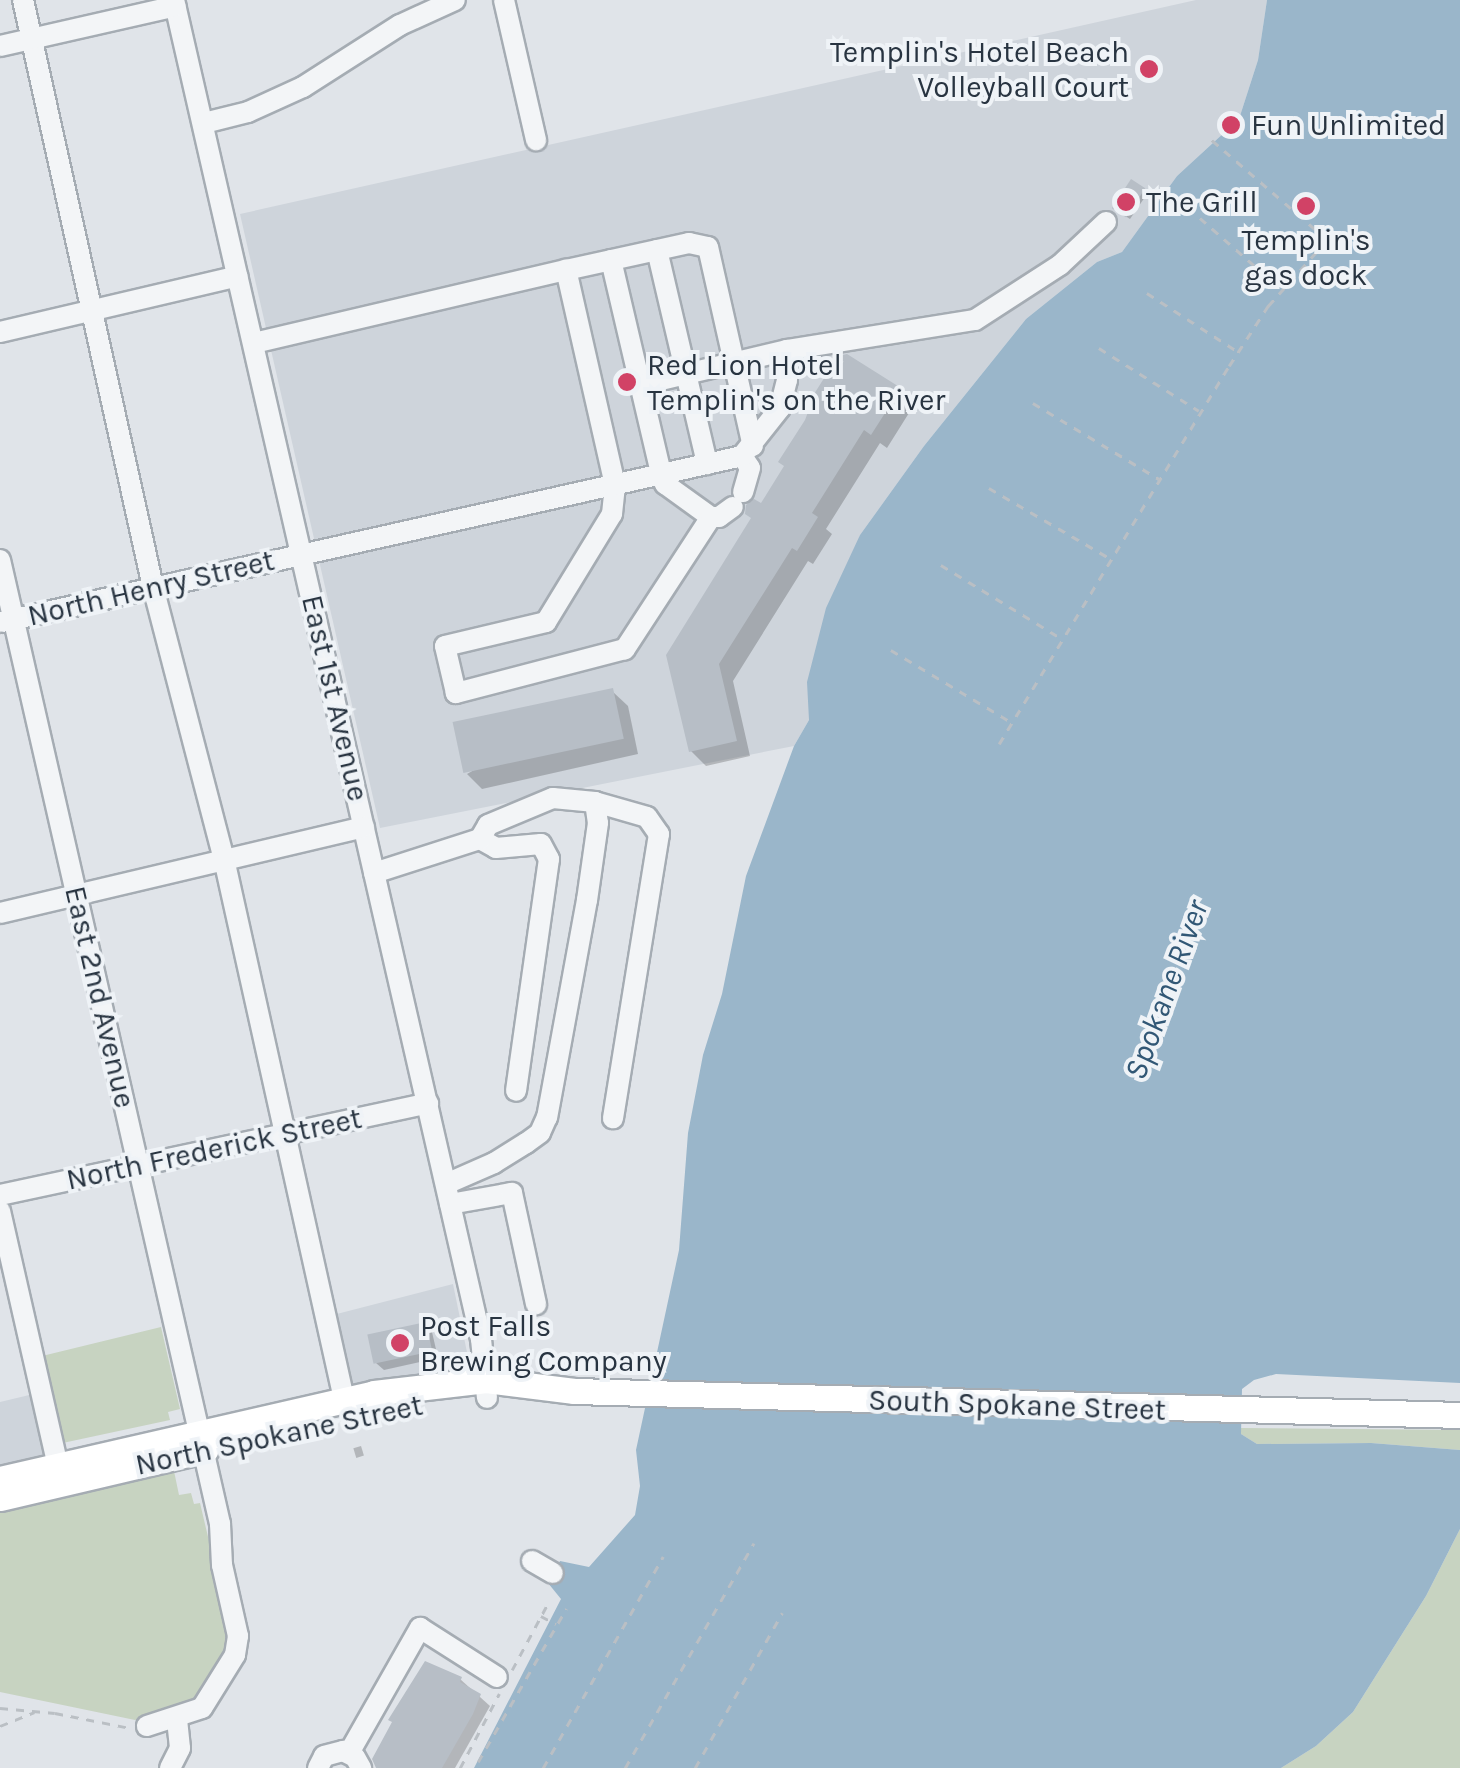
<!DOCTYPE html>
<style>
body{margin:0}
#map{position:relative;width:1460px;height:1768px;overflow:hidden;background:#e0e4e9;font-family:Karla,sans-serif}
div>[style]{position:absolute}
.built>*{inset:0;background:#ced4db}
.green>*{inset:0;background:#c7d3c1}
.water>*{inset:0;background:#9ab6ca}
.shadow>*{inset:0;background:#0003;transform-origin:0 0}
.building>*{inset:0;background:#b7bec6;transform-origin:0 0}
.path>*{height:2.5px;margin-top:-1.25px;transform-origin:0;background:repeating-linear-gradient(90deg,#babfc4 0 8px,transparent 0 16px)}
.roads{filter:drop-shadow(2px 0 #a5acb3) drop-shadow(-2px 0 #a5acb3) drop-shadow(0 2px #a5acb3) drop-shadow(0 -2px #a5acb3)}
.minor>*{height:20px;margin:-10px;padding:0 10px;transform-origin:10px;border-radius:10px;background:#f3f5f7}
.major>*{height:25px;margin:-12.5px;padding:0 12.5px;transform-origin:12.5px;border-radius:12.5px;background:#fff}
.dots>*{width:28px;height:28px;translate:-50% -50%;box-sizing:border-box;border:5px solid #eff3f7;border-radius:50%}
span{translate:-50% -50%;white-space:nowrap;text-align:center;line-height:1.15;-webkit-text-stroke:8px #eff3f7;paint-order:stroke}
.poi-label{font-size:30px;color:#283441}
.right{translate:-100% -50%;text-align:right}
.left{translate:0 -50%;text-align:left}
.street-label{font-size:30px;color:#283441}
.water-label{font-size:32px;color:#315775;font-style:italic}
</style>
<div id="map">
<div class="built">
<i style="clip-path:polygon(1196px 0,1267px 0,1258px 60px,1239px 119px,1177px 176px,1122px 252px,1097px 262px,1026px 319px,924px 446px,860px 535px,809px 706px,809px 720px,794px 746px,380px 828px,240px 214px)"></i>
<i style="clip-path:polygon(453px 1284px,469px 1362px,463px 1372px,348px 1393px,329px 1316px)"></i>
<i style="clip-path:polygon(46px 1391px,60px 1451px,0 1466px,0 1402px)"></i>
</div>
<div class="green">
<i style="clip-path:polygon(161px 1327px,180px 1409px,168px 1412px,170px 1420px,58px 1444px,38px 1357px)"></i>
<i style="clip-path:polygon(1241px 1428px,1460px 1430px,1460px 1450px,1371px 1443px,1257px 1444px,1241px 1434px)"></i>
<i style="clip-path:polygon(174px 1471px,179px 1495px,191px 1493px,194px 1504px,200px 1503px,231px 1634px,232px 1642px,200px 1701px,135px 1720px,0 1692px,0 1512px)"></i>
<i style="clip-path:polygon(1460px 1529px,1460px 1768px,1281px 1768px,1316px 1746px,1353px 1712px,1426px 1596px)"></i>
</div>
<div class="water">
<i style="clip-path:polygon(1267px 0,1460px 0,1460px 1383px,1276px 1374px,1254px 1380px,1242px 1389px,1241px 1434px,1257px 1444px,1371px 1443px,1460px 1450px,1460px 1529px,1426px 1596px,1353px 1712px,1316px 1746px,1281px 1768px,474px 1768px,561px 1599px,548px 1583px,560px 1561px,589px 1567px,635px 1515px,640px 1486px,636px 1450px,679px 1250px,688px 1133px,703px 1055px,722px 994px,746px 876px,794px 746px,809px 720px,807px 682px,826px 608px,860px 535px,924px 446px,1026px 319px,1097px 262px,1122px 252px,1177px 176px,1239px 119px,1258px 60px)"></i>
</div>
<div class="shadow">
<i style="clip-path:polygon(1143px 190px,1147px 194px,1130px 219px,1119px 212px)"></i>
<i style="clip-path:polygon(899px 390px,914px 405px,887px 448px,880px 443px,826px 529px,832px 534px,813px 564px,808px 561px,733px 681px,750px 756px,706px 766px,691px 751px,762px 507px)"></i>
<i style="clip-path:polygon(612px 691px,628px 706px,638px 754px,482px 789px,467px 774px)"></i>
<i style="clip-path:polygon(425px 1324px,432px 1332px,438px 1358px,384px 1370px,376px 1363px)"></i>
<i style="left:361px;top:1446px;width:10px;height:8px;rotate:73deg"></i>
<i style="clip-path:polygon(460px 1679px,490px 1706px,455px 1768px,379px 1768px)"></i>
</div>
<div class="building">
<i style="left:1131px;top:179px;width:17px;height:35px;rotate:33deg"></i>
<i style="clip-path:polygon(847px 354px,901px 388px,871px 435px,864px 430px,812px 513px,818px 517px,797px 551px,792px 548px,719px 664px,737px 741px,689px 752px,666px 655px,751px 518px,745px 514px,746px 505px,754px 499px,761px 503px,784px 466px,778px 462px,805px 420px,808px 412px,804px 410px,838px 356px)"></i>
<i style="left:613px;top:688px;width:52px;height:164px;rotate:78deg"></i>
<i style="left:426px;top:1322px;width:30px;height:60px;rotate:78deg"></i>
<i style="clip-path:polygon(425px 1661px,462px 1677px,460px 1682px,481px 1694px,473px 1714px,442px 1768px,376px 1768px,372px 1759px,392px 1722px,388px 1720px)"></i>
</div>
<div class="path">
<i style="left:1200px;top:218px;width:108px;rotate:41.2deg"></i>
<i style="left:1147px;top:293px;width:107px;rotate:32.8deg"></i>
<i style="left:1099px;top:348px;width:118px;rotate:32.2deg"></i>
<i style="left:1033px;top:403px;width:147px;rotate:31.1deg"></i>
<i style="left:989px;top:488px;width:141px;rotate:30.2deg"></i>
<i style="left:941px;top:565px;width:142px;rotate:31.4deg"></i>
<i style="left:891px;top:650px;width:140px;rotate:31deg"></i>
<i style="left:999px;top:744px;width:442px;rotate:-58.7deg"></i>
<i style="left:1229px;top:366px;width:72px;rotate:-57deg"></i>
<i style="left:1268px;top:306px;width:89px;rotate:-48.2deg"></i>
<i style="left:1327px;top:240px;width:153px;rotate:-139.2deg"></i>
<i style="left:541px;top:1616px;width:17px;rotate:28deg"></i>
<i style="left:512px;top:1670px;width:74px;rotate:-61.7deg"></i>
<i style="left:0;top:1708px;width:55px;rotate:5.2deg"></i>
<i style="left:55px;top:1713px;width:76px;rotate:11.3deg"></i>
<i style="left:0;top:1726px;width:37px;rotate:-22deg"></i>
<i style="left:478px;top:1762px;width:177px;rotate:-60.1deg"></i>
<i style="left:460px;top:1768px;width:84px;rotate:-62.2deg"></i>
<i style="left:543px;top:1768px;width:243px;rotate:-60.4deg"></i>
<i style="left:625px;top:1768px;width:259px;rotate:-60.2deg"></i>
<i style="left:695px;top:1768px;width:178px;rotate:-60.7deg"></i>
</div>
<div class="roads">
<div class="minor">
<i style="left:23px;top:0;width:601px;rotate:77.51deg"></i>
<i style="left:153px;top:587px;width:281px;rotate:75.4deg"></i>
<i style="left:224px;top:859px;width:553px;rotate:77.47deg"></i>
<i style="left:174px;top:0;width:1374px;rotate:77.09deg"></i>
<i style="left:481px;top:1339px;width:59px;rotate:84.2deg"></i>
<i style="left:504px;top:0;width:144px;rotate:77.1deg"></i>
<i style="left:0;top:46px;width:180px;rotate:-12.8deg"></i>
<i style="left:204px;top:123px;width:45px;rotate:-14deg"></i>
<i style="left:248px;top:112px;width:60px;rotate:-24.4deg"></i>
<i style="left:303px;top:87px;width:115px;rotate:-32.6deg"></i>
<i style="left:400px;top:25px;width:60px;rotate:-24.4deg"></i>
<i style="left:657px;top:250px;width:220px;rotate:76.8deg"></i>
<i style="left:611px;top:260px;width:220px;rotate:76.8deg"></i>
<i style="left:661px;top:474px;width:11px;rotate:68deg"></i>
<i style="left:665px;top:484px;width:57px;rotate:35.7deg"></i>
<i style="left:711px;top:517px;width:158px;rotate:123.1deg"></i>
<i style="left:625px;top:649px;width:175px;rotate:165.4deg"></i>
<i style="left:456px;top:693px;width:48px;rotate:-103.2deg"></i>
<i style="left:445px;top:646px;width:104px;rotate:-13.4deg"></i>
<i style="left:546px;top:622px;width:127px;rotate:-58.6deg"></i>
<i style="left:612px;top:514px;width:29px;rotate:-84deg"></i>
<i style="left:615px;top:485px;width:221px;rotate:-102.8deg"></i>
<i style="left:566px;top:270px;width:126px;rotate:-12.4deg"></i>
<i style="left:689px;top:243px;width:19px;rotate:12deg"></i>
<i style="left:708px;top:247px;width:204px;rotate:77.3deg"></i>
<i style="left:0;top:332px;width:244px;rotate:-13.2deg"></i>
<i style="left:254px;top:343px;width:320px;rotate:-13.2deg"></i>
<i style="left:640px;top:385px;width:151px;rotate:-13.4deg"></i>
<i style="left:742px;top:456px;width:14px;rotate:56deg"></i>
<i style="left:750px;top:468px;width:25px;rotate:106deg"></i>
<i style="left:711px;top:517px;width:8px"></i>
<i style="left:719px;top:517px;width:17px;rotate:-36deg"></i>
<i style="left:0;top:560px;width:989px;rotate:77.14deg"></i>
<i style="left:220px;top:1524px;width:41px;rotate:87.2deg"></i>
<i style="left:222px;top:1565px;width:73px;rotate:77.3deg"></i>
<i style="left:238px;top:1636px;width:19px;rotate:99deg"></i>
<i style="left:235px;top:1655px;width:62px;rotate:121.9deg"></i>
<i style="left:202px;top:1708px;width:58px;rotate:161.9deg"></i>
<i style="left:2px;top:622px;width:758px;rotate:-12.64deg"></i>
<i style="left:742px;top:456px;width:61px;rotate:-51.6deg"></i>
<i style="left:780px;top:408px;width:29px;rotate:-76deg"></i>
<i style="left:787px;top:380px;width:30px;rotate:-90deg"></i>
<i style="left:787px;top:350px;width:190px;rotate:-9.1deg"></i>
<i style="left:975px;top:320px;width:101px;rotate:-32.9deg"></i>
<i style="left:1060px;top:265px;width:63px;rotate:-43.1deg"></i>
<i style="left:595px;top:802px;width:54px;rotate:16.1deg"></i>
<i style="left:647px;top:817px;width:21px;rotate:55deg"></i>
<i style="left:659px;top:834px;width:288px;rotate:99.2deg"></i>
<i style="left:480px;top:839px;width:18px;rotate:29deg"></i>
<i style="left:496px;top:848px;width:45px;rotate:-5.1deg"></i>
<i style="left:541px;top:844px;width:17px;rotate:62deg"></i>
<i style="left:549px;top:859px;width:234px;rotate:98.1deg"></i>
<i style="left:374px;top:873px;width:111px;rotate:-17.8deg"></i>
<i style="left:480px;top:839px;width:16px;rotate:-60deg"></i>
<i style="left:488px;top:825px;width:70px;rotate:-22.6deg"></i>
<i style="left:553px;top:798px;width:42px;rotate:5.4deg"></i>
<i style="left:595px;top:802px;width:21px;rotate:82deg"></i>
<i style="left:598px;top:823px;width:78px;rotate:98.1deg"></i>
<i style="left:587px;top:900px;width:221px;rotate:100.4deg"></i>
<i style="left:547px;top:1117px;width:17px;rotate:114deg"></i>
<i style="left:540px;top:1133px;width:17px;rotate:144deg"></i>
<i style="left:526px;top:1143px;width:38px;rotate:148deg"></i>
<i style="left:494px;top:1163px;width:52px;rotate:156.4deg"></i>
<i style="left:0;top:913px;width:374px;rotate:-13.3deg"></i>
<i style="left:0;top:1195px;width:438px;rotate:-12.1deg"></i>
<i style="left:450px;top:1204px;width:63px;rotate:-10.1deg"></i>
<i style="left:512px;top:1193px;width:114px;rotate:77.8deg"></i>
<i style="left:0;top:1211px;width:262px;rotate:77.2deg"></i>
<i style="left:532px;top:1561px;width:24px;rotate:30deg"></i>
<i style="left:349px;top:1753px;width:144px;rotate:-60.4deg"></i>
<i style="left:420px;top:1628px;width:91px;rotate:32.5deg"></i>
<i style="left:170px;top:1768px;width:22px;rotate:-63deg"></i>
<i style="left:180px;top:1748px;width:29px;rotate:-96deg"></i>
<i style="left:318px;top:1768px;width:13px;rotate:-63deg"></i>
<i style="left:324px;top:1756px;width:20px;rotate:-15deg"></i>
<i style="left:343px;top:1751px;width:13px;rotate:27deg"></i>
<i style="left:355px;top:1757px;width:13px;rotate:61deg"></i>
</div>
<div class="major">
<i style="left:0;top:1479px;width:384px;rotate:-12.9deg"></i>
<i style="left:374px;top:1393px;width:113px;rotate:-6.6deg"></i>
<i style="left:486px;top:1380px;width:89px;rotate:7.1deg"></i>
<i style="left:574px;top:1391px;width:886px;rotate:1.55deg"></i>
<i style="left:0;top:1498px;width:211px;rotate:-13.2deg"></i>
</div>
</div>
<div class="dots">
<i style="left:1149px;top:69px;background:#d14266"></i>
<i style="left:1231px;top:125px;background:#d14266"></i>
<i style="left:1126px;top:202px;background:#d14266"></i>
<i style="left:1306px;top:206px;background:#d14266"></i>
<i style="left:627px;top:382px;background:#d14266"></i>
<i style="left:400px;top:1343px;background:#d14266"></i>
</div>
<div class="poi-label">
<span class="right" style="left:1129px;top:69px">Templin's Hotel Beach<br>Volleyball Court</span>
<span class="left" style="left:1251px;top:125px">Fun Unlimited</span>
<span class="left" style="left:1146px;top:202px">The Grill</span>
<span style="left:1306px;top:257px">Templin's<br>gas dock</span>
<span class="left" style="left:647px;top:382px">Red Lion Hotel<br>Templin's on the River</span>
<span class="left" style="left:420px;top:1343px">Post Falls<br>Brewing Company</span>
</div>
<div class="street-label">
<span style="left:151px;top:588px;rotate:-13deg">North Henry Street</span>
<span style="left:335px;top:698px;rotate:77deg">East 1st Avenue</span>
<span style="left:100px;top:997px;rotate:77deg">East 2nd Avenue</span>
<span style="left:214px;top:1149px;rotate:-12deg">North Frederick Street</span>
<span style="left:1017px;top:1405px;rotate:2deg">South Spokane Street</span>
<span style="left:279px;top:1435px;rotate:-12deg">North Spokane Street</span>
</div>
<div class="water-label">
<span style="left:1167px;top:990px;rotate:-70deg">Spokane River</span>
</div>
</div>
